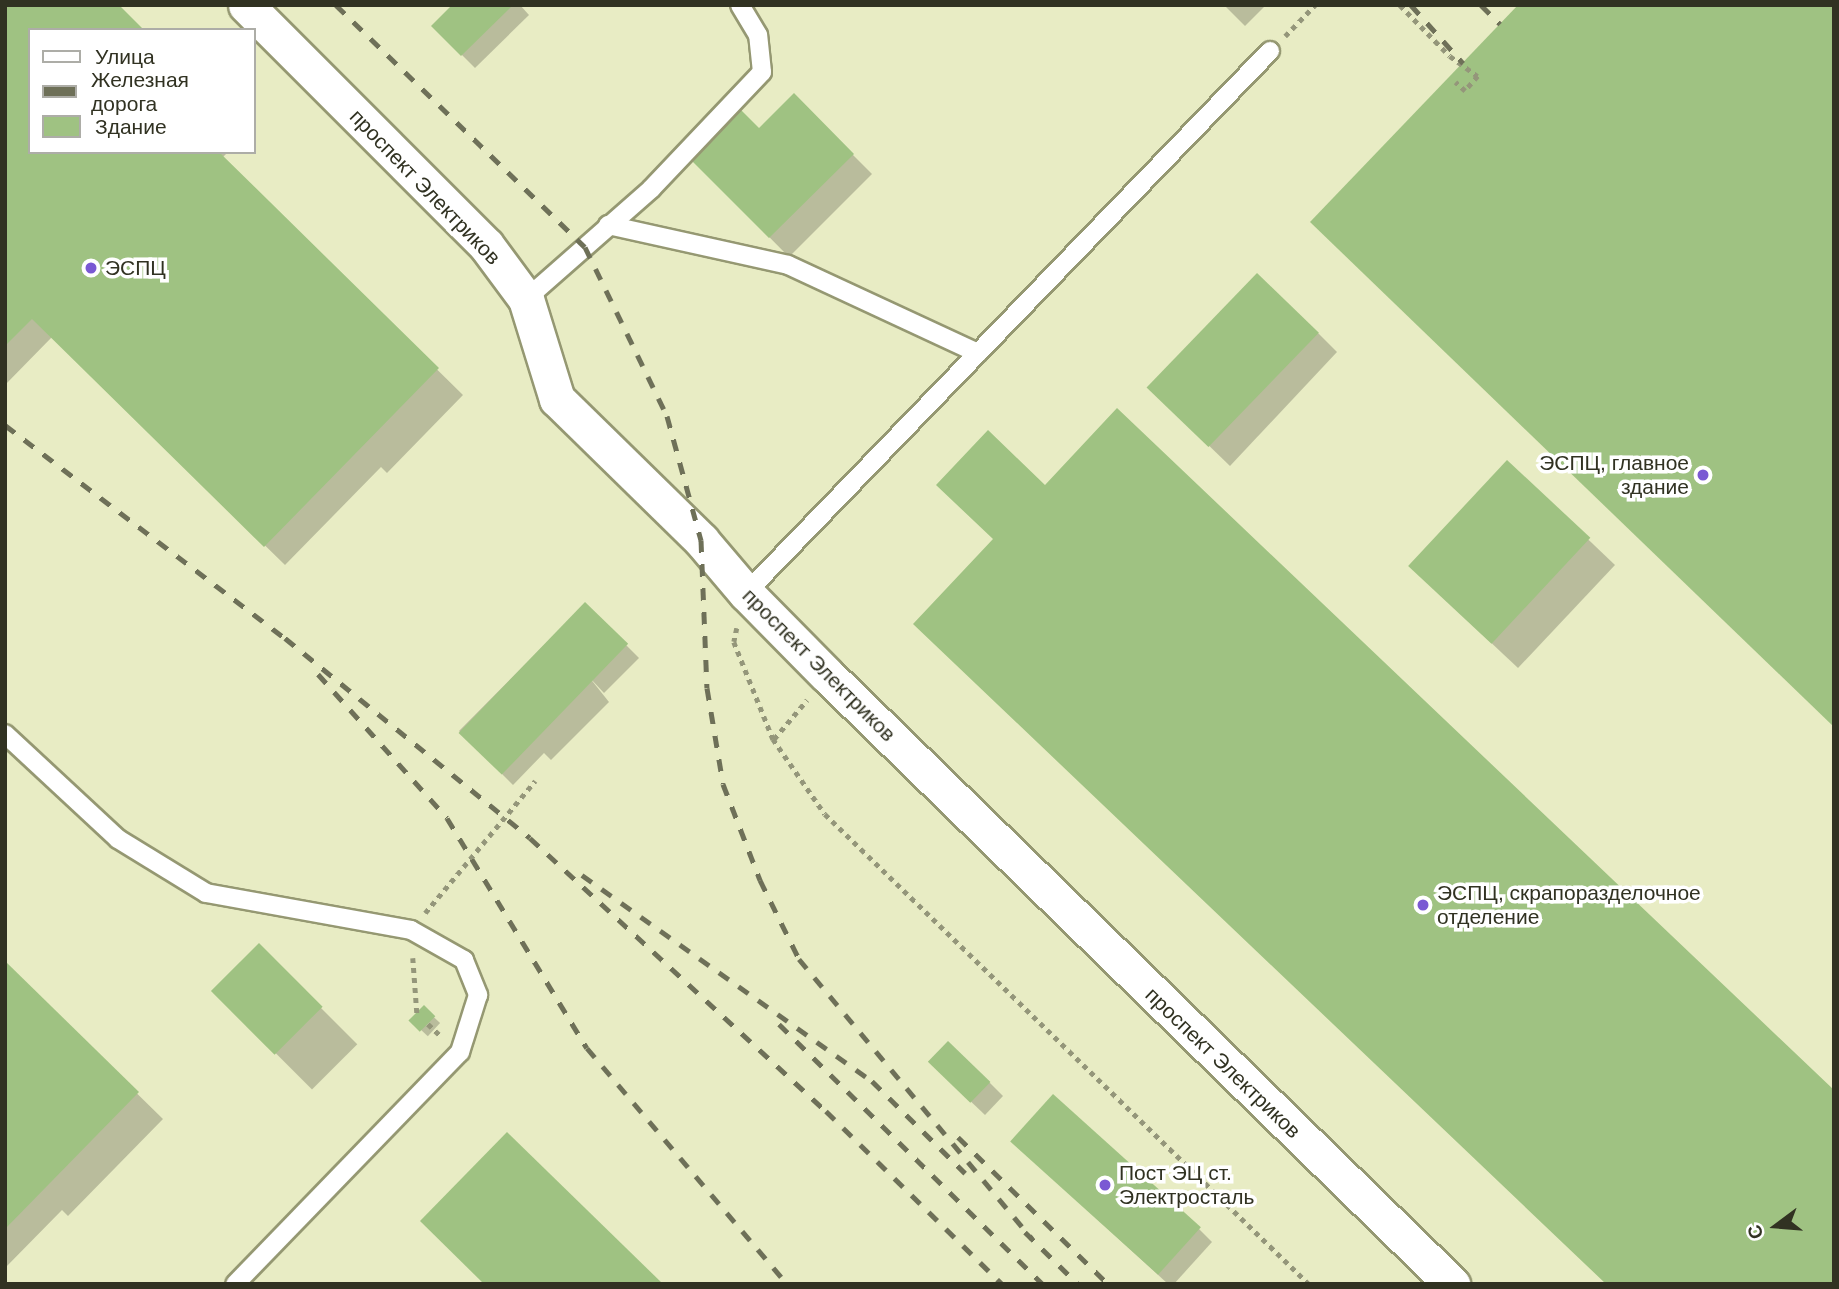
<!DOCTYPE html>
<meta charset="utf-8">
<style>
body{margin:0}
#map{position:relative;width:1839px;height:1289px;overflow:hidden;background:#e8ecc4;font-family:Arial,sans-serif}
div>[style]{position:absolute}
.shadow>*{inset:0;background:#0003;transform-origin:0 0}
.building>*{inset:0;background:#9fc282;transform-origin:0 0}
.path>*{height:4.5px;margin-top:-2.25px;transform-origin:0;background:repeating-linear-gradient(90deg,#94967a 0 5px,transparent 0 10px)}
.roads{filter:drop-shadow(2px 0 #959872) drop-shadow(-2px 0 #959872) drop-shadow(0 2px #959872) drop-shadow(0 -2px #959872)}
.lane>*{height:18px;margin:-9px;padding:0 9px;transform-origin:9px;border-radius:9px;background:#fff}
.street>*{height:35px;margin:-17.5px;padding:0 17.5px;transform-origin:17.5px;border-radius:17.5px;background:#fff}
.rail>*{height:5px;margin-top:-2.5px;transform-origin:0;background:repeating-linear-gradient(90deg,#6e7058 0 12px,transparent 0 24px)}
.dots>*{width:19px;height:19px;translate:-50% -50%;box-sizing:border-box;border:4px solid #fff;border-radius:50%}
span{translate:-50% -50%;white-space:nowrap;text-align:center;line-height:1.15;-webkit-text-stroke:7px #fff;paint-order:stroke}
.street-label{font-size:21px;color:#313222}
.poi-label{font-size:21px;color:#313222}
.left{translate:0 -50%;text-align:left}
.right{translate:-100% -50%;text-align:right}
.frame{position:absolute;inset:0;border:7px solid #313222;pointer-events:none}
.legend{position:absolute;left:28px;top:28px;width:228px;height:126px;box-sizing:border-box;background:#fff;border:2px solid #adada7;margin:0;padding:9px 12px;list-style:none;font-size:21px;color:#313222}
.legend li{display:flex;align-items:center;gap:14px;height:35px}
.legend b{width:35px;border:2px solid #adada7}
.north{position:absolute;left:1741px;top:1191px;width:70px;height:70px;-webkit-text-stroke:5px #fff;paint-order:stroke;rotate:254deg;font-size:19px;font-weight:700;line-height:28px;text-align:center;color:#313222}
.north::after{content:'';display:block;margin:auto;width:24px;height:32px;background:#313222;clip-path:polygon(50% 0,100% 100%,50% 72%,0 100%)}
</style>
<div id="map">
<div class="shadow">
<i style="clip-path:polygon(5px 5px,30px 30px,30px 152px,228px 152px,222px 158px,463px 395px,387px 473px,381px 467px,285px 565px,52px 337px,5px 385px)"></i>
<i style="clip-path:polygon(454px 5px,520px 5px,529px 15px,475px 68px,433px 26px)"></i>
<i style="clip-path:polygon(1224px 5px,1266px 5px,1245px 26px)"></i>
<i style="clip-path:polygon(794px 96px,872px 174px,789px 257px,690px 157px,759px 131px)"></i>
<i style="clip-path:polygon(1318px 333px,1337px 352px,1230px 466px,1170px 408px)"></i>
<i style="clip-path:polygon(1508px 463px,1615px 565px,1518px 668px,1437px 592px)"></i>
<i style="clip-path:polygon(585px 604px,639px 658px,604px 693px,589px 677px,609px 702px,551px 760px,544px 753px,513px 785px,459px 731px)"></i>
<i style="left:259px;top:946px;width:139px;height:64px;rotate:45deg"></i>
<i style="clip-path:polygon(5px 964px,163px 1119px,68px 1216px,62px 1210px,5px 1268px)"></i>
<i style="left:424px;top:1008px;width:22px;height:18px;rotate:43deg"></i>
<i style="clip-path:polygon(943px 1075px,990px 1083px,1003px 1096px,985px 1115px)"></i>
<i style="clip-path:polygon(1026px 1154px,1199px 1229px,1212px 1242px,1174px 1284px,1168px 1284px)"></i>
</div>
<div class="building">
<i style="clip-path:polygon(5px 5px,119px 5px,144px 30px,30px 30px,30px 152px,219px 152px,439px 368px,264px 547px,32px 319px,5px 346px)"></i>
<i style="clip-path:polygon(452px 5px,513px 5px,461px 56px,431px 26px)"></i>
<i style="clip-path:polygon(1518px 5px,1834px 5px,1834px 727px,1310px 222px)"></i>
<i style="clip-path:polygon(794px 93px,854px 154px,769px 238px,688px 157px,738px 107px,759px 128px)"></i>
<i style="left:1257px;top:273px;width:86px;height:159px;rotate:44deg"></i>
<i style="clip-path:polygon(1117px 408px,1834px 1090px,1834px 1284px,1606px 1284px,913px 624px,993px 539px,936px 485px,988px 430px,1045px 485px)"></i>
<i style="left:1507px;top:460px;width:114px;height:145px;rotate:43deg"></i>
<i style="left:585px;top:602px;width:60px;height:182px;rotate:44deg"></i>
<i style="left:259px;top:943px;width:90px;height:68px;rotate:45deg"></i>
<i style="clip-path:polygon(5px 961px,139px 1092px,5px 1229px)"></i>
<i style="left:424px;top:1005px;width:16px;height:22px;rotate:45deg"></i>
<i style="left:948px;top:1041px;width:59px;height:29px;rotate:44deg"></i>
<i style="left:1053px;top:1094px;width:199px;height:64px;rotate:42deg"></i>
<i style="clip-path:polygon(507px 1132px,663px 1284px,484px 1284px,420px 1221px)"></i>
</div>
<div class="path">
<i style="left:1400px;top:5px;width:71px;rotate:45.6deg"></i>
<i style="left:1450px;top:56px;width:34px;rotate:36deg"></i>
<i style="left:1478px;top:76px;width:20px;rotate:131deg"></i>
<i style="left:1465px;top:91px;width:13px;rotate:-138deg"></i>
<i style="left:1285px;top:36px;width:43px;rotate:-45.9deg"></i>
<i style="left:737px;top:628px;width:14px;rotate:102deg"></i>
<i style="left:734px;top:642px;width:105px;rotate:68.1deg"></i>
<i style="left:773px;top:739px;width:91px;rotate:55.3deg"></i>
<i style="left:825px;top:814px;width:675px;rotate:44.16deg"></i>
<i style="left:774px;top:739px;width:51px;rotate:-49.8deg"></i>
<i style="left:425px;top:913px;width:172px;rotate:-50.2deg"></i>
<i style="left:413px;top:958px;width:55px;rotate:85.8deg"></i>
<i style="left:428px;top:1024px;width:16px;rotate:43deg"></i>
</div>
<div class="roads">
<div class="lane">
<i style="left:608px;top:225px;width:184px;rotate:12.5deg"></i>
<i style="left:788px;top:265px;width:209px;rotate:24.9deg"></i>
<i style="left:526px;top:299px;width:167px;rotate:-41.3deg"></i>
<i style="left:651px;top:189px;width:161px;rotate:-46.5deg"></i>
<i style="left:762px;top:72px;width:37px;rotate:-96deg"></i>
<i style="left:758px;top:35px;width:35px;rotate:-121deg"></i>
<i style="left:746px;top:593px;width:754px;rotate:-45.97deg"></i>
<i style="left:5px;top:734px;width:154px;rotate:42.9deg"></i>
<i style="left:118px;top:839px;width:103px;rotate:31.5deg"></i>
<i style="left:206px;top:893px;width:208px;rotate:10.2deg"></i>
<i style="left:411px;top:930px;width:61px;rotate:29.5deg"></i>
<i style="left:464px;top:960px;width:38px;rotate:68deg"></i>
<i style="left:478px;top:995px;width:60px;rotate:107.5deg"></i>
<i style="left:460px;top:1052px;width:323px;rotate:134.1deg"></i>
</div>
<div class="street">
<i style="left:246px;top:5px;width:339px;rotate:45deg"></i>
<i style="left:486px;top:245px;width:67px;rotate:53.5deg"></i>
<i style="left:526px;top:299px;width:105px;rotate:72.8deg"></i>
<i style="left:557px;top:399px;width:202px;rotate:44.4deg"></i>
<i style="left:701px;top:540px;width:70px;rotate:49.7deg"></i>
<i style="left:746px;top:593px;width:115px;rotate:45.4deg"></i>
<i style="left:827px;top:675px;width:873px;rotate:44.26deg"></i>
</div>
</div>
<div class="rail">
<i style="left:336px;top:5px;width:347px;rotate:44.2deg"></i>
<i style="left:585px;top:247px;width:188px;rotate:64.1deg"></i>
<i style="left:667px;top:416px;width:129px;rotate:74.7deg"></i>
<i style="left:701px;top:540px;width:148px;rotate:87.7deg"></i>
<i style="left:707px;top:688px;width:97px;rotate:80.5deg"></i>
<i style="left:723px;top:784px;width:103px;rotate:68.9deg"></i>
<i style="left:760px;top:880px;width:88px;rotate:63.7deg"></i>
<i style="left:799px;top:959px;width:364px;rotate:50.2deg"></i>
<i style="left:1411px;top:5px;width:78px;rotate:48.1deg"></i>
<i style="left:1481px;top:5px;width:27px;rotate:45deg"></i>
<i style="left:5px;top:425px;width:352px;rotate:37.3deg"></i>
<i style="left:285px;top:638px;width:316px;rotate:39.2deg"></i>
<i style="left:530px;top:838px;width:403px;rotate:42.7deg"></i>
<i style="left:826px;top:1111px;width:247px;rotate:44.5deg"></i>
<i style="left:318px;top:674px;width:193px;rotate:48.1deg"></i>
<i style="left:447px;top:818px;width:269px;rotate:58.7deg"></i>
<i style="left:587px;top:1048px;width:309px;rotate:49.7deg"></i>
<i style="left:582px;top:875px;width:356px;rotate:35.4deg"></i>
<i style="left:872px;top:1081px;width:131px;rotate:44.7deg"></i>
<i style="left:779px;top:1024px;width:371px;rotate:44.6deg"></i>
<i style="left:958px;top:1137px;width:210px;rotate:44.4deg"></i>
<i style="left:1025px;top:1232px;width:74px;rotate:44.5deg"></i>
</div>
<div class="dots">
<i style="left:91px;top:268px;background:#7a59d3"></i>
<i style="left:1703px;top:475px;background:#7a59d3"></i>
<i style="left:1423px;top:905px;background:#7a59d3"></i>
<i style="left:1105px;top:1185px;background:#7a59d3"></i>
</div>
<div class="street-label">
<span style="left:425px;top:187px;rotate:46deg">проспект Электриков</span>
<span style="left:819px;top:665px;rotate:45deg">проспект Электриков</span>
<span style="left:1223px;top:1063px;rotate:44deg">проспект Электриков</span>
</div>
<div class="poi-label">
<span class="left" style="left:105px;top:268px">ЭСПЦ</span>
<span class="right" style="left:1689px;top:475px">ЭСПЦ, главное<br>здание</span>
<span class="left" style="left:1437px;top:905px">ЭСПЦ, скрапоразделочное<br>отделение</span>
<span class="left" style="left:1119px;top:1185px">Пост ЭЦ ст.<br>Электросталь</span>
</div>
<div class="frame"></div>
<ul class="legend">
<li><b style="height:9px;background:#fff"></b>Улица</li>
<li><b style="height:9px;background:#6e7058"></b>Железная дорога</li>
<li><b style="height:19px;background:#9fc282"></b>Здание</li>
</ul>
<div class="north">С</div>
</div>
